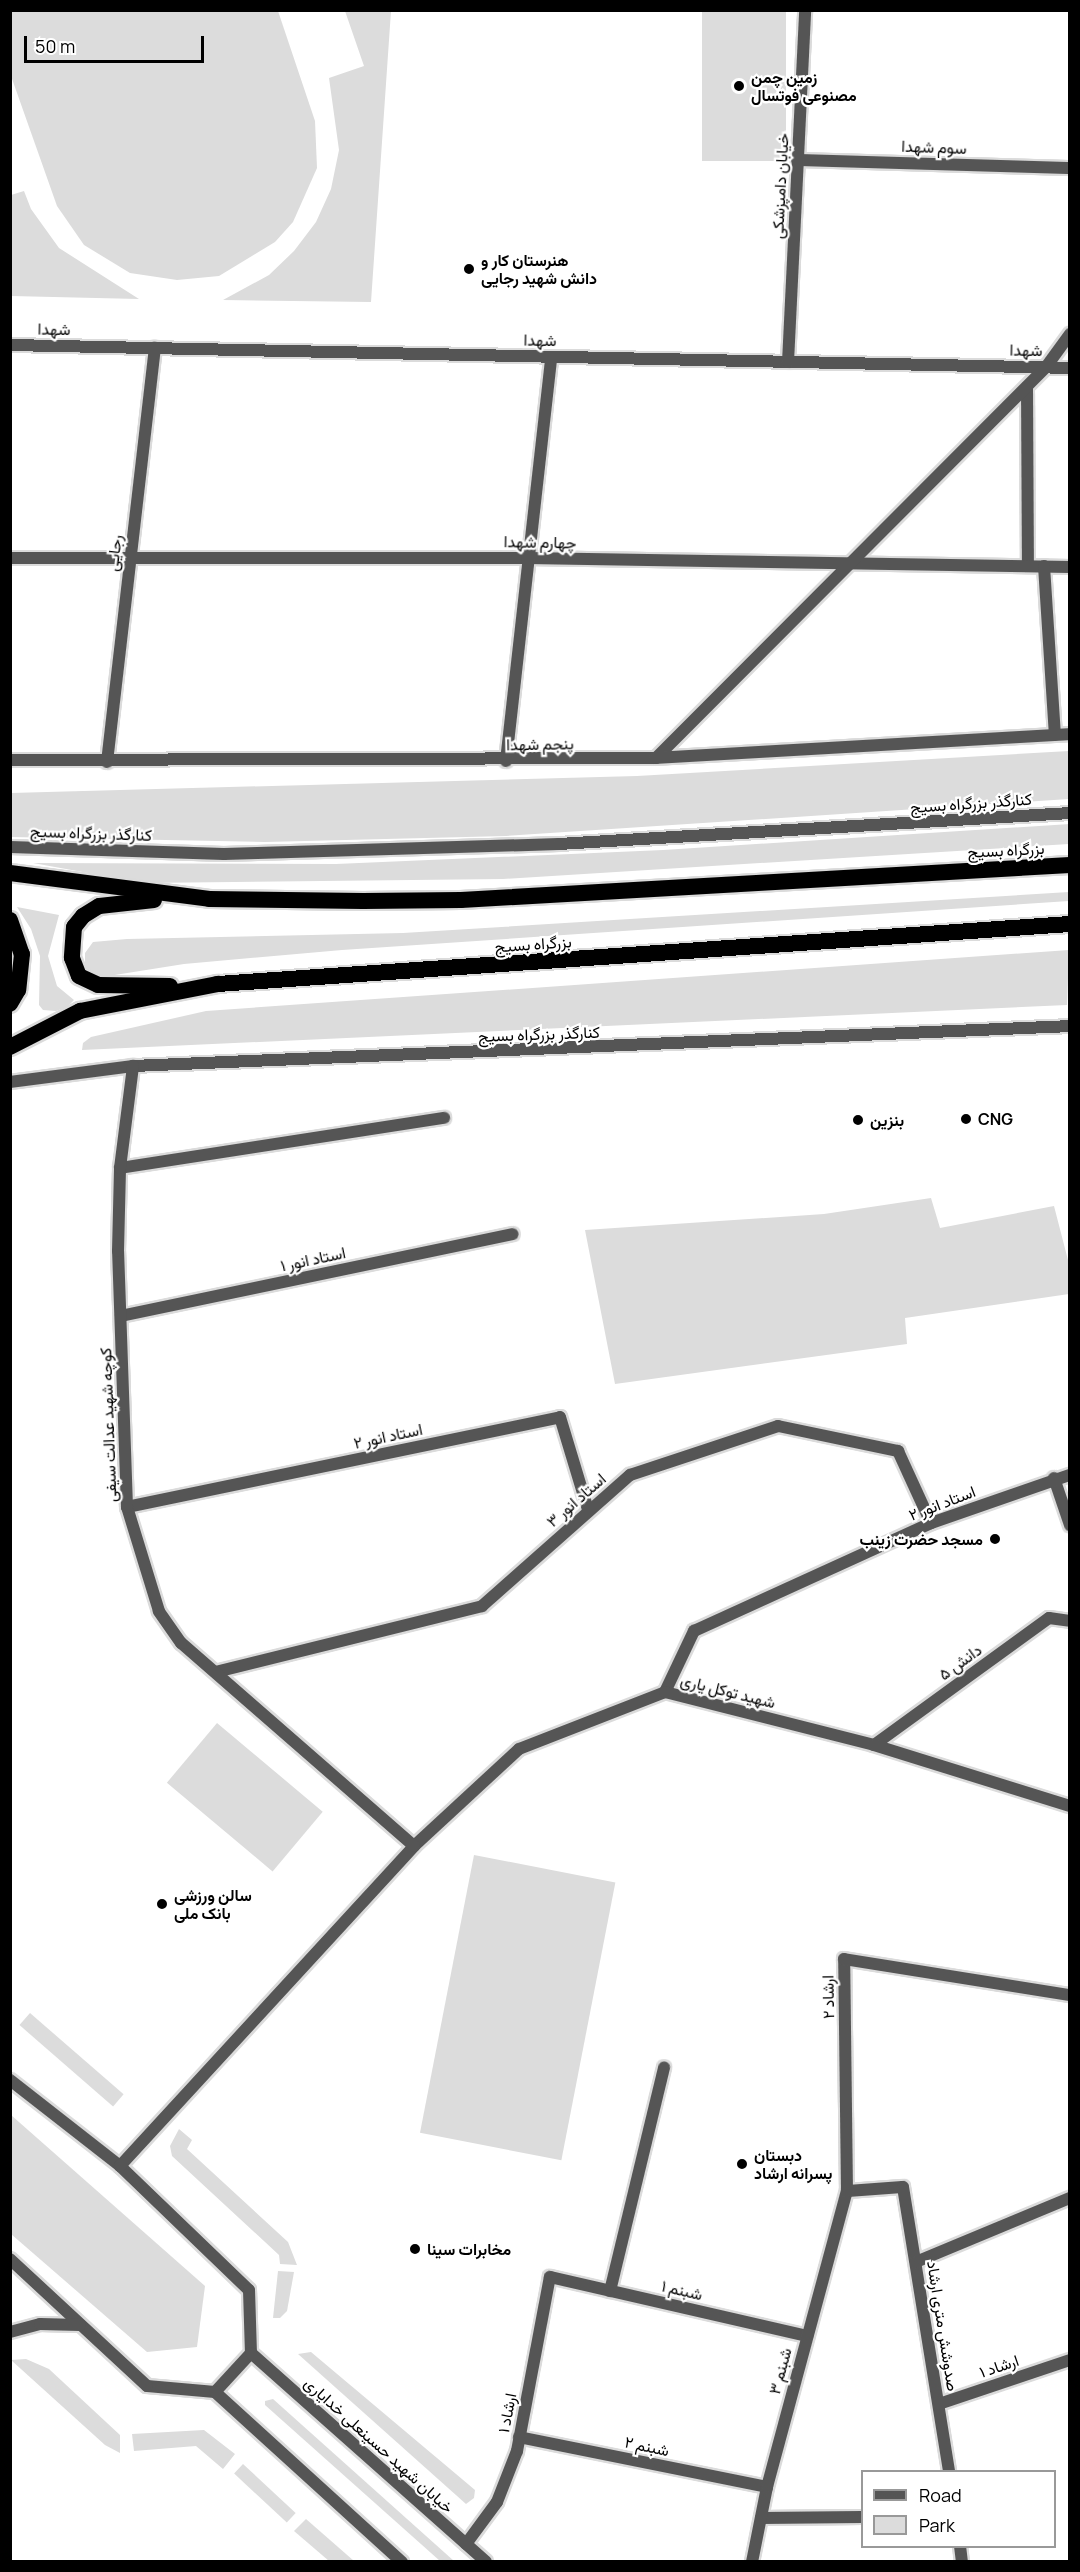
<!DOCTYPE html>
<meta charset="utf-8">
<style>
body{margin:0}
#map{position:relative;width:1080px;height:2572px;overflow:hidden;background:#fff;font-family:Manrope,Vazirmatn,sans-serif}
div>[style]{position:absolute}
.green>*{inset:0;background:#dcdcdc;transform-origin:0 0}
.roads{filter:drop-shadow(2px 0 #dbdbdb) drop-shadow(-2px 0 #dbdbdb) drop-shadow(0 2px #dbdbdb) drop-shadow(0 -2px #dbdbdb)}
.minor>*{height:12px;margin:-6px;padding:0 6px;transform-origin:6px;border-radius:6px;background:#555}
.tertiary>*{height:12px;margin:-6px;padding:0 6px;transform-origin:6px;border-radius:6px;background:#555}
.trunk>*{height:16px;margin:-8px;padding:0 8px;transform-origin:8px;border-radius:8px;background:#000}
.dots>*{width:16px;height:16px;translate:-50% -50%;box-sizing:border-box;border:3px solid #fff;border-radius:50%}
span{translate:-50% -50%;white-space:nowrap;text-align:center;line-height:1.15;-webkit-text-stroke:4.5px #fff;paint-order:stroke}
.poi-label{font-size:16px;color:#000;font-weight:700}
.left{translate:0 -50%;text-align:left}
.right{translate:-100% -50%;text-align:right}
.street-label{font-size:16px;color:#000}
.frame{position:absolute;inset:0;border:12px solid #000;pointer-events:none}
.legend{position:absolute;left:861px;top:2470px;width:195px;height:78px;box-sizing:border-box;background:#fff;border:2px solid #999;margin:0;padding:8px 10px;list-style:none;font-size:18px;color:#000}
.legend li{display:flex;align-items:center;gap:12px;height:30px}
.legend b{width:30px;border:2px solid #999}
.scale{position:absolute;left:24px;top:36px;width:180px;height:27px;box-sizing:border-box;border:3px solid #000;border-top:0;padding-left:8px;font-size:18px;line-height:21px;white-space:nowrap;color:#000;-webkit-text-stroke:4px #fff;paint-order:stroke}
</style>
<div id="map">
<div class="green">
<i style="clip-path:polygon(10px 11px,278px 11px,315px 121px,317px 168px,293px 222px,275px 242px,219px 276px,177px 280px,130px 273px,84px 245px,57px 206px,11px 76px)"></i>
<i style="clip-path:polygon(345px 11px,391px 11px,371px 302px,223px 300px,269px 275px,294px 251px,316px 222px,331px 189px,339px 150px,329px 78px,364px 66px)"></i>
<i style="left:702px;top:11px;width:84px;height:150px"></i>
<i style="clip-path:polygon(24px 191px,31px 209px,59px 248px,139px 299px,11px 296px,11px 195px)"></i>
<i style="clip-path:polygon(1069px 751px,1069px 799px,506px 836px,265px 842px,11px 837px,11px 793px,637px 776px)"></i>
<i style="clip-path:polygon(1070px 824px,1069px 844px,503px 879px,143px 883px,33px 863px,336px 864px,663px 850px)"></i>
<i style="clip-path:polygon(1069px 892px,1069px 901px,342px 950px,184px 964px,102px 977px,85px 967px,85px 953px,93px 942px,127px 939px,403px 933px)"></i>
<i style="clip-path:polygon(17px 907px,59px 915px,48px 956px,57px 986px,74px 1000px,67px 1007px,56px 1011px,43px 1010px,39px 1005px,40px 956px,31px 929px)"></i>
<i style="clip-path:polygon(1069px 950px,1067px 1005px,82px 1050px,83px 1043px,91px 1037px,206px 1011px)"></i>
<i style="clip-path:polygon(931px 1198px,940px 1228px,1054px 1206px,1069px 1264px,1069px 1294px,905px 1318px,907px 1344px,615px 1384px,585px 1230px,824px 1214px)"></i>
<i style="left:217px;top:1723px;width:138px;height:78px;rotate:40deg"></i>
<i style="left:474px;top:1855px;width:144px;height:283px;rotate:11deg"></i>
<i style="left:30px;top:2013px;width:124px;height:16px;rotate:41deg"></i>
<i style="clip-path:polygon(11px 2115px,205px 2286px,197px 2347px,147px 2352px,11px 2234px)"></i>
<i style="clip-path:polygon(179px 2129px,192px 2140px,187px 2149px,288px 2242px,297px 2265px,280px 2264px,279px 2255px,172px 2156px,170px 2146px)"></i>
<i style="clip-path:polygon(278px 2271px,294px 2272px,287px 2311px,280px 2318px,273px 2318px)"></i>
<i style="clip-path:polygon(311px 2352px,475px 2490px,474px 2498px,466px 2504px,298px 2354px)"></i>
<i style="clip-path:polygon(26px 2359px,49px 2369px,120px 2435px,120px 2453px,105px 2445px,11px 2360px)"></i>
<i style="clip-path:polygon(273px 2399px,454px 2561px,440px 2561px,265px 2405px,265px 2401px)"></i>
<i style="clip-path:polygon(204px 2430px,235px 2454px,223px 2469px,196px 2446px,134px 2451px,132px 2434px)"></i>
<i style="left:243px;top:2464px;width:72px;height:13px;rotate:43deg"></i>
<i style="clip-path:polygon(306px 2519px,354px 2561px,329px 2561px,294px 2531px)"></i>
</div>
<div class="roads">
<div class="minor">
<i style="left:797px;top:160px;width:273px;rotate:1.7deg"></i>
<i style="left:1027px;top:387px;width:179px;rotate:89.7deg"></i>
<i style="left:10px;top:558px;width:517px"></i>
<i style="left:527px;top:558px;width:543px;rotate:0.95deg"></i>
<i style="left:1044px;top:566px;width:169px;rotate:86.3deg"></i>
<i style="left:656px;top:758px;width:552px;rotate:-45.07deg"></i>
<i style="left:1046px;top:367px;width:41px;rotate:-54deg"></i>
<i style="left:10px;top:760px;width:646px;rotate:-0.18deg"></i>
<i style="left:656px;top:758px;width:415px;rotate:-3.3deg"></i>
<i style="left:506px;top:761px;width:406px;rotate:-83.6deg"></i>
<i style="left:107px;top:762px;width:417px;rotate:-83.4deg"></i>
<i style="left:120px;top:1168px;width:328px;rotate:-8.8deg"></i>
<i style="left:121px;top:1316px;width:400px;rotate:-11.8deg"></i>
<i style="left:1054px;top:1478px;width:50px;rotate:71.2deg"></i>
<i style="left:127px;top:1507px;width:442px;rotate:-11.7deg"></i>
<i style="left:560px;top:1417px;width:97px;rotate:73.2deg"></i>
<i style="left:216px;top:1672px;width:274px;rotate:-13.9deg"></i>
<i style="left:482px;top:1606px;width:198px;rotate:-41.5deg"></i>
<i style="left:630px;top:1475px;width:156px;rotate:-18.3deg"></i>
<i style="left:778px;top:1426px;width:123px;rotate:11.8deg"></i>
<i style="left:898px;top:1451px;width:79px;rotate:65.4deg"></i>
<i style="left:665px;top:1692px;width:68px;rotate:-64.6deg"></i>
<i style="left:694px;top:1631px;width:260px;rotate:-24.5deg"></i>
<i style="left:931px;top:1523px;width:147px;rotate:-19.1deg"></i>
<i style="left:874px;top:1745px;width:216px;rotate:-36deg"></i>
<i style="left:1049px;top:1618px;width:21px;rotate:8deg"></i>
<i style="left:414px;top:1846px;width:143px;rotate:-42.7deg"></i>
<i style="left:519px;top:1749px;width:157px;rotate:-21.3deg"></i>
<i style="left:665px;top:1692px;width:216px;rotate:14.2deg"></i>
<i style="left:874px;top:1745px;width:205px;rotate:17.3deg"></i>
<i style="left:847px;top:2191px;width:56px;rotate:-4.1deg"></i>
<i style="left:903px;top:2187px;width:289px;rotate:80.8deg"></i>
<i style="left:916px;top:2262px;width:167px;rotate:-22.6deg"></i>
<i style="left:610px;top:2291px;width:230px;rotate:-76.4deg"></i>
<i style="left:939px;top:2404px;width:138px;rotate:-18.6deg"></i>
<i style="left:519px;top:2437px;width:253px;rotate:11.4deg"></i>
<i style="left:761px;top:2518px;width:101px;rotate:-0.6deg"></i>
<i style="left:466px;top:2544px;width:52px;rotate:-53.6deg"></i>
<i style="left:497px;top:2502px;width:55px;rotate:-68.6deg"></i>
<i style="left:517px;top:2451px;width:177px;rotate:-79.3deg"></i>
<i style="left:550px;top:2277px;width:264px;rotate:12.9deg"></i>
<i style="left:960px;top:2546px;width:16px;rotate:83deg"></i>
<i style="left:752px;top:2562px;width:76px;rotate:-78.7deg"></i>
<i style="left:767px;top:2487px;width:307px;rotate:-74.9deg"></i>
<i style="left:847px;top:2191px;width:232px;rotate:-90.7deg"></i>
<i style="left:844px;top:1959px;width:229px;rotate:9.1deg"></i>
</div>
<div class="tertiary">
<i style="left:10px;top:345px;width:1060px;rotate:1.24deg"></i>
<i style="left:788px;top:362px;width:352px;rotate:-87.2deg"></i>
<i style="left:10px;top:847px;width:214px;rotate:1.9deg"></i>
<i style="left:224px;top:854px;width:335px;rotate:-1.7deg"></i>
<i style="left:559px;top:844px;width:512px;rotate:-3.47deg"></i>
<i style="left:10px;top:1082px;width:124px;rotate:-7.4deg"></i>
<i style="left:133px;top:1066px;width:938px;rotate:-2.44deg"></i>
<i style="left:10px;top:2080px;width:140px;rotate:38deg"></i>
<i style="left:120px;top:2166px;width:179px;rotate:43.9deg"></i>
<i style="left:249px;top:2290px;width:63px;rotate:88.2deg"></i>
<i style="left:251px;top:2353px;width:53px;rotate:132.7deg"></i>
<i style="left:215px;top:2392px;width:68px;rotate:-175deg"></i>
<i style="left:147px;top:2386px;width:187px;rotate:-137.2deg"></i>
<i style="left:120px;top:2166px;width:435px;rotate:-47.4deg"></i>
<i style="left:414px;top:1846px;width:309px;rotate:-138.9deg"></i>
<i style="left:181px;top:1643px;width:39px;rotate:-125deg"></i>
<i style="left:159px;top:1611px;width:109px;rotate:-107.1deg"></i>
<i style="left:127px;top:1507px;width:256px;rotate:-92deg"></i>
<i style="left:118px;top:1251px;width:83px;rotate:-88.6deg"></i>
<i style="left:120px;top:1168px;width:103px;rotate:-82.7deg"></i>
<i style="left:10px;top:2332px;width:31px;rotate:-15deg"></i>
<i style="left:40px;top:2324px;width:40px;rotate:1.4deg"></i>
<i style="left:251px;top:2353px;width:314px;rotate:41.6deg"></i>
<i style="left:215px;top:2392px;width:253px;rotate:42.3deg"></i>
</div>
<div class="trunk">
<i style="left:10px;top:873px;width:201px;rotate:7.4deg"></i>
<i style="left:209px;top:899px;width:154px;rotate:0.7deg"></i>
<i style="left:363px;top:901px;width:98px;rotate:-0.6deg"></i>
<i style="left:461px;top:900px;width:610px;rotate:-3.29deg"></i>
<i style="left:154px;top:900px;width:55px;rotate:173.8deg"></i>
<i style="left:99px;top:906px;width:19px;rotate:148deg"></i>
<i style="left:83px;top:916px;width:14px;rotate:129deg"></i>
<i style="left:74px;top:927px;width:31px;rotate:94deg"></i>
<i style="left:72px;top:958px;width:19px;rotate:69deg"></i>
<i style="left:79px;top:976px;width:21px;rotate:25deg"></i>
<i style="left:98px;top:985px;width:72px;rotate:0.8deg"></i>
<i style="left:10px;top:920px;width:36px;rotate:71deg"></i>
<i style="left:22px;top:954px;width:36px;rotate:96deg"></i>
<i style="left:18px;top:990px;width:16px;rotate:120deg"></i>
<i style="left:10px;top:1047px;width:79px;rotate:-27.2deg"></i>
<i style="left:80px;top:1011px;width:141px;rotate:-11.1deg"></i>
<i style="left:218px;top:984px;width:854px;rotate:-4.03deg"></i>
</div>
</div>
<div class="dots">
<i style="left:739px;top:86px;background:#000"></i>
<i style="left:469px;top:269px;background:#000"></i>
<i style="left:966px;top:1119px;background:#000"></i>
<i style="left:858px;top:1120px;background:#000"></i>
<i style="left:995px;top:1539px;background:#000"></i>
<i style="left:162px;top:1904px;background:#000"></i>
<i style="left:742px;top:2164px;background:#000"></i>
<i style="left:415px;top:2249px;background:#000"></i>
</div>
<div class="poi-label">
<span class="left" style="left:751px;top:86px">زمین چمن<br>مصنوعی فوتسال</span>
<span class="left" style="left:481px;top:269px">هنرستان کار و<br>دانش شهید رجایی</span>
<span class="left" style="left:978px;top:1119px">CNG</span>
<span class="left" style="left:870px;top:1120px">بنزین</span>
<span class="right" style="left:983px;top:1539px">مسجد حضرت زینب</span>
<span class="left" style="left:174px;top:1904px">سالن ورزشی<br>بانک ملی</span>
<span class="left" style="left:754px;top:2164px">دبستان<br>پسرانه ارشاد</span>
<span class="left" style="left:427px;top:2249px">مخابرات سینا</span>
</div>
<div class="street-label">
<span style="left:934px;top:147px;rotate:2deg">سوم شهدا</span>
<span style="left:780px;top:186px;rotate:-87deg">خیابان دامپزشکی</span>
<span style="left:54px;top:329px;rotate:1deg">شهدا</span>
<span style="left:540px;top:340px;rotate:1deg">شهدا</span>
<span style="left:1026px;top:350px;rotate:1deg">شهدا</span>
<span style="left:540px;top:542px;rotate:1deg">چهارم شهدا</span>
<span style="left:114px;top:553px;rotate:-83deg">رجایی</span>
<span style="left:540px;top:744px;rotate:-1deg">پنجم شهدا</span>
<span style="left:971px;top:803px;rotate:-4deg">کنارگذر بزرگراه بسیج</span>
<span style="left:91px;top:833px;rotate:2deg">کنارگذر بزرگراه بسیج</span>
<span style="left:1006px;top:850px;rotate:-3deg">بزرگراه بسیج</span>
<span style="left:533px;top:944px;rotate:-4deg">بزرگراه بسیج</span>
<span style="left:539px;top:1034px;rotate:-2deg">کنارگذر بزرگراه بسیج</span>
<span style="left:313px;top:1259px;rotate:-12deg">استاد انور ۱</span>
<span style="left:108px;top:1425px;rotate:-92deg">کوچه شهید عدالت سیفی</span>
<span style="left:388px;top:1436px;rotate:-12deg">استاد انور ۲</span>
<span style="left:576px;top:1500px;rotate:-41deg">استاد انور ۳</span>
<span style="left:942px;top:1503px;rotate:-21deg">استاد انور ۲</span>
<span style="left:960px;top:1662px;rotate:-36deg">دانش ۵</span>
<span style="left:728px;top:1691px;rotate:14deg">شهید توکل یاری</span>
<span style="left:828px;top:1997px;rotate:-91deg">ارشاد ۲</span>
<span style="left:682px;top:2290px;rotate:13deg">شبنم ۱</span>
<span style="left:943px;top:2326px;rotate:81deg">صدوشش متری ارشاد</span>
<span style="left:999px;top:2366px;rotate:-19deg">ارشاد ۱</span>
<span style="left:780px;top:2371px;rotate:-75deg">شبنم ۳</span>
<span style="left:507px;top:2413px;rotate:-79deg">ارشاد ۱</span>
<span style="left:379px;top:2445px;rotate:42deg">خیابان شهید حسینعلی خدایاری</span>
<span style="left:647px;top:2446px;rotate:12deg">شبنم ۲</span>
</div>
<div class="frame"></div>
<ul class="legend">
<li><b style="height:8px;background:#555"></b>Road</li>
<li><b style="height:16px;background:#dcdcdc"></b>Park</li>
</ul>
<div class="scale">50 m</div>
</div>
